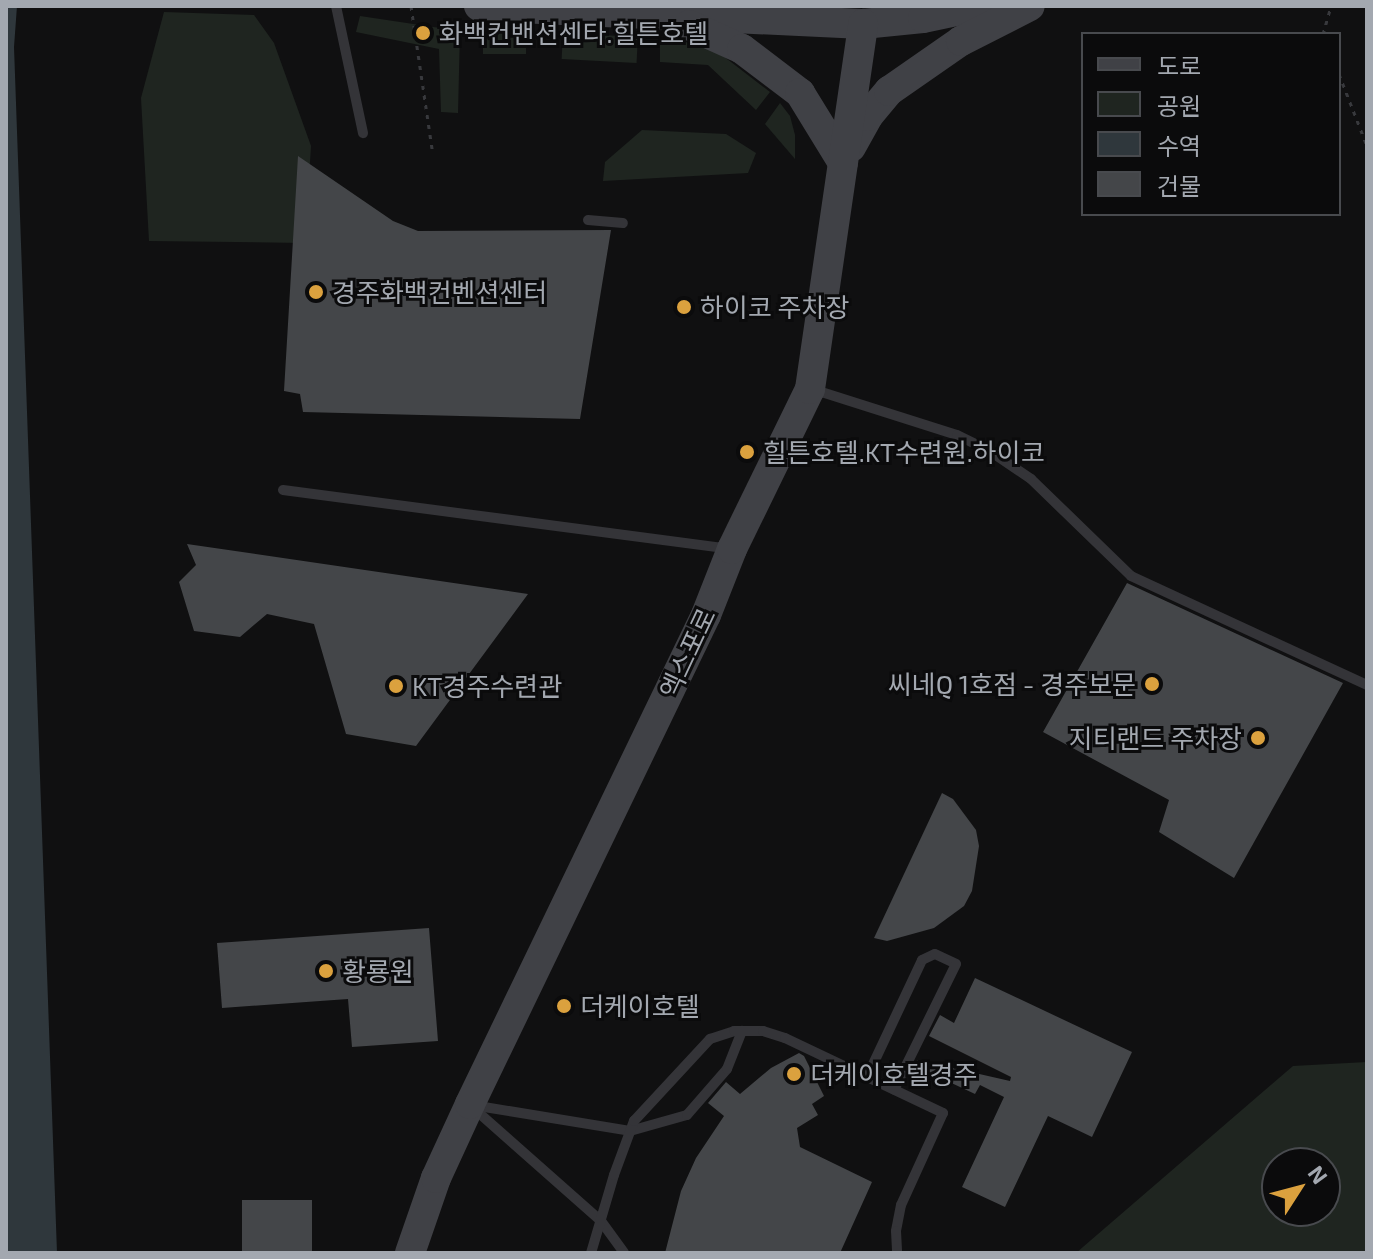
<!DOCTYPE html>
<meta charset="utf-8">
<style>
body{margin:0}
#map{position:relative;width:1373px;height:1259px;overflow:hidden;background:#101011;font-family:"Exo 2","Noto Sans KR",sans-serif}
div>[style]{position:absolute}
.green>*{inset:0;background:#1f2520;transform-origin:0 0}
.water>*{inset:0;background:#2f373c}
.building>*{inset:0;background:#444649;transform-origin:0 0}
.path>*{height:3px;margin-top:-1.5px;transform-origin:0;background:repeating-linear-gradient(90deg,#38393d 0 4px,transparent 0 10px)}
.lane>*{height:10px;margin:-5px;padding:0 5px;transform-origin:5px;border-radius:5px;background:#343438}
.secondary>*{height:30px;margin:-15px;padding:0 15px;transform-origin:15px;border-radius:15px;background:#404146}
.dots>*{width:22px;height:22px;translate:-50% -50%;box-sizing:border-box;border:4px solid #0b0b0c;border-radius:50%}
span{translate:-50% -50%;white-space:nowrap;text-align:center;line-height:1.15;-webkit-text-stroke:6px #0b0b0c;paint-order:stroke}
.poi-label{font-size:26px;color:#a3a8b0}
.left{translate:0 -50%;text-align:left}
.right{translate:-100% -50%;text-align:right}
.street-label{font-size:26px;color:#a3a8b0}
.frame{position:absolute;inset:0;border:8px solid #a3a8b0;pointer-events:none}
.legend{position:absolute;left:1081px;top:32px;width:260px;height:184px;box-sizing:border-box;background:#0b0b0c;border:2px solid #484a4e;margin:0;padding:10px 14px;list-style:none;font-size:24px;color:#a3a8b0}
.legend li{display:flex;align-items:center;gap:16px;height:40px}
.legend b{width:40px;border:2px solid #484a4e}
.north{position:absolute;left:1261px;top:1147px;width:80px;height:80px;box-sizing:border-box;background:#0b0b0c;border:2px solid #484a4e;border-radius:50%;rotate:54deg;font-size:22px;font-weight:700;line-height:32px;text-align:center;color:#a3a8b0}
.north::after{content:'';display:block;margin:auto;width:28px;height:36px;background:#dba13e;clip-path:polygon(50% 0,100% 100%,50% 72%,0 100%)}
</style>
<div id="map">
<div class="green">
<i style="clip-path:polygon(164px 12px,254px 15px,274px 43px,311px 146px,305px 243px,149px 241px,141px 98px)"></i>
<i style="clip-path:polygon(360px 16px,460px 31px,458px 113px,441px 112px,439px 49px,356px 32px)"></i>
<i style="left:483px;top:33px;width:43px;height:21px"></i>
<i style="left:563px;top:33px;width:75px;height:26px;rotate:3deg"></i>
<i style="clip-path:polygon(660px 39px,709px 45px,770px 92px,756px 110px,708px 65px,660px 62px)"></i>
<i style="clip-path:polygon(780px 103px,790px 116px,795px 135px,795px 159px,765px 124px)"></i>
<i style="clip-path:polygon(642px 130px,726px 134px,756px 153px,748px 173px,603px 181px,605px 162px)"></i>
<i style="clip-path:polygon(evenodd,1367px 1062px,1367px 1253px,1076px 1253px,1293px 1066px,1367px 1062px,1325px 1163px,1325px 1211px,1277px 1211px,1277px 1163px,1325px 1163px)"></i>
</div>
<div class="water">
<i style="clip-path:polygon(6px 6px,17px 6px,14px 47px,57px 1253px,6px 1253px)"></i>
</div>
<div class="building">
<i style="clip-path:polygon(298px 156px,393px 221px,418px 231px,611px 230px,580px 419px,303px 412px,300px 394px,284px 391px)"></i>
<i style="clip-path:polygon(187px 544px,528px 594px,416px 746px,346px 734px,314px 624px,267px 614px,240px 637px,194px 631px,179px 582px,196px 565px)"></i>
<i style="clip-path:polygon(1127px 583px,1343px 683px,1234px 878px,1159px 832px,1169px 800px,1043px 732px)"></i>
<i style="clip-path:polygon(942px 793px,953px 799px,976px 830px,979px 846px,972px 891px,964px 906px,934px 928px,887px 941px,874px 938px)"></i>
<i style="clip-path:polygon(429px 928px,438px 1041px,352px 1047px,348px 999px,222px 1008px,217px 943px)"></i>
<i style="clip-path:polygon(975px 978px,1132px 1052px,1092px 1137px,1048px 1116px,1005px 1207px,962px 1187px,1004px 1097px,980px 1085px,975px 1094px,915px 1066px,918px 1060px,1010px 1081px,1011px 1077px,929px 1036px,940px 1015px,954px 1023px)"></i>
<i style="clip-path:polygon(799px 1053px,804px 1056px,824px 1096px,812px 1104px,818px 1115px,797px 1128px,800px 1147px,872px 1182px,840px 1253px,665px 1253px,681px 1191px,696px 1158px,724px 1116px,708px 1103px,726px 1082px,740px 1094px,771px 1068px)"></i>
<i style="left:312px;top:1200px;width:53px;height:70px;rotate:90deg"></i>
</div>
<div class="path">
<i style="left:411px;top:6px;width:145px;rotate:81.6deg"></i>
<i style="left:1323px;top:34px;width:29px;rotate:-74deg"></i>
<i style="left:1339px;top:74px;width:77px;rotate:68.7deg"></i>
</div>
<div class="lane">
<i style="left:336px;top:6px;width:130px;rotate:78deg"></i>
<i style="left:588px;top:220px;width:35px;rotate:5deg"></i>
<i style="left:812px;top:389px;width:152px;rotate:17.6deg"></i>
<i style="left:957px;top:435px;width:37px;rotate:26deg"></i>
<i style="left:990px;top:451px;width:50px;rotate:34.3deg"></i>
<i style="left:1031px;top:479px;width:139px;rotate:44.1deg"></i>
<i style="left:1131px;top:576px;width:260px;rotate:24.8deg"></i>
<i style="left:283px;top:490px;width:451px;rotate:7.5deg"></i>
<i style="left:867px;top:1077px;width:129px;rotate:-64.8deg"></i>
<i style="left:922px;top:960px;width:14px;rotate:-25deg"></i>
<i style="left:935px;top:954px;width:23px;rotate:25deg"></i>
<i style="left:956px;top:964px;width:140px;rotate:116.2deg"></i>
<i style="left:472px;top:1105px;width:160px;rotate:9.3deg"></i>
<i style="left:630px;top:1131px;width:59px;rotate:-15.7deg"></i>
<i style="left:687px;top:1115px;width:61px;rotate:-49deg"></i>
<i style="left:727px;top:1069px;width:41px;rotate:-68.5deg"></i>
<i style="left:471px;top:1106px;width:174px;rotate:41.5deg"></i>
<i style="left:601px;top:1221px;width:39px;rotate:54deg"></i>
<i style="left:591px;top:1253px;width:81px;rotate:-73.6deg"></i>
<i style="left:614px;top:1175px;width:58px;rotate:-69.7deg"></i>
<i style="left:634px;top:1121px;width:112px;rotate:-47.2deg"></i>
<i style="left:710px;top:1039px;width:25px;rotate:-18deg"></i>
<i style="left:734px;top:1031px;width:29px"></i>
<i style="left:763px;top:1031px;width:23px;rotate:18deg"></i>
<i style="left:785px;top:1038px;width:175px;rotate:25.4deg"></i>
<i style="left:943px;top:1113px;width:101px;rotate:114.5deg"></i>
<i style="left:901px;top:1205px;width:26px;rotate:101deg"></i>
<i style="left:896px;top:1231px;width:22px;rotate:87deg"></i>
</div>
<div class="secondary">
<i style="left:479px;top:6px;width:384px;rotate:2.7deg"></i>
<i style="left:863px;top:24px;width:60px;rotate:-5.7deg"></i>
<i style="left:923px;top:18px;width:58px;rotate:-11.9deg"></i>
<i style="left:689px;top:25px;width:58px;rotate:24.4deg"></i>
<i style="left:742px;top:49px;width:73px;rotate:37.2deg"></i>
<i style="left:800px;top:93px;width:82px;rotate:58.4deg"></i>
<i style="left:851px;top:147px;width:35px;rotate:-61deg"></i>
<i style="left:868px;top:116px;width:33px;rotate:-50deg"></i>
<i style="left:889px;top:91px;width:88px;rotate:-34.8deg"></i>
<i style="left:961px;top:41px;width:77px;rotate:-26.9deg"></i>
<i style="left:410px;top:1253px;width:79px;rotate:-70.9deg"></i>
<i style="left:436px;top:1178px;width:81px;rotate:-65.3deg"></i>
<i style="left:470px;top:1104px;width:543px;rotate:-64.24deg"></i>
<i style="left:706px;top:615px;width:71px;rotate:-68.5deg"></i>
<i style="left:732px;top:549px;width:178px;rotate:-64deg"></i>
<i style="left:810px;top:389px;width:369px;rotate:-81.7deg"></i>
</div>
<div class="dots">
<i style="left:423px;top:33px;background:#dba13e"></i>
<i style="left:316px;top:292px;background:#dba13e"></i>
<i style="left:684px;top:307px;background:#dba13e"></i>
<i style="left:747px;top:452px;background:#dba13e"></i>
<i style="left:1152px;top:684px;background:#dba13e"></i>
<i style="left:396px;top:686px;background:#dba13e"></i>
<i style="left:1258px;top:738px;background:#dba13e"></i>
<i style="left:326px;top:971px;background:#dba13e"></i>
<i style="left:564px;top:1006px;background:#dba13e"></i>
<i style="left:794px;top:1074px;background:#dba13e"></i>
</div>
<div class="poi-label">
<span class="left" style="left:439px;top:33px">화백컨밴션센타.힐튼호텔</span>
<span class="left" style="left:332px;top:292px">경주화백컨벤션센터</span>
<span class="left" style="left:700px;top:307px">하이코 주차장</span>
<span class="left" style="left:763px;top:452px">힐튼호텔.KT수련원.하이코</span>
<span class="right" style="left:1136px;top:684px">씨네Q 1호점 - 경주보문</span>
<span class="left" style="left:412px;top:686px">KT경주수련관</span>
<span class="right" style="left:1242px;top:738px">지티랜드 주차장</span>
<span class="left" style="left:342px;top:971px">황룡원</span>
<span class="left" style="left:580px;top:1006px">더케이호텔</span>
<span class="left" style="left:810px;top:1074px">더케이호텔경주</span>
</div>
<div class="street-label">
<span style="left:687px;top:653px;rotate:-65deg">엑스포로</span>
</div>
<div class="frame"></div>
<ul class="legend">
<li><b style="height:10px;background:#404146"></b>도로</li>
<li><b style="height:22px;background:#1f2520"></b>공원</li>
<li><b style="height:22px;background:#2f373c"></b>수역</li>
<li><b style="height:22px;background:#444649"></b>건물</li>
</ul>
<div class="north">N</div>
</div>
